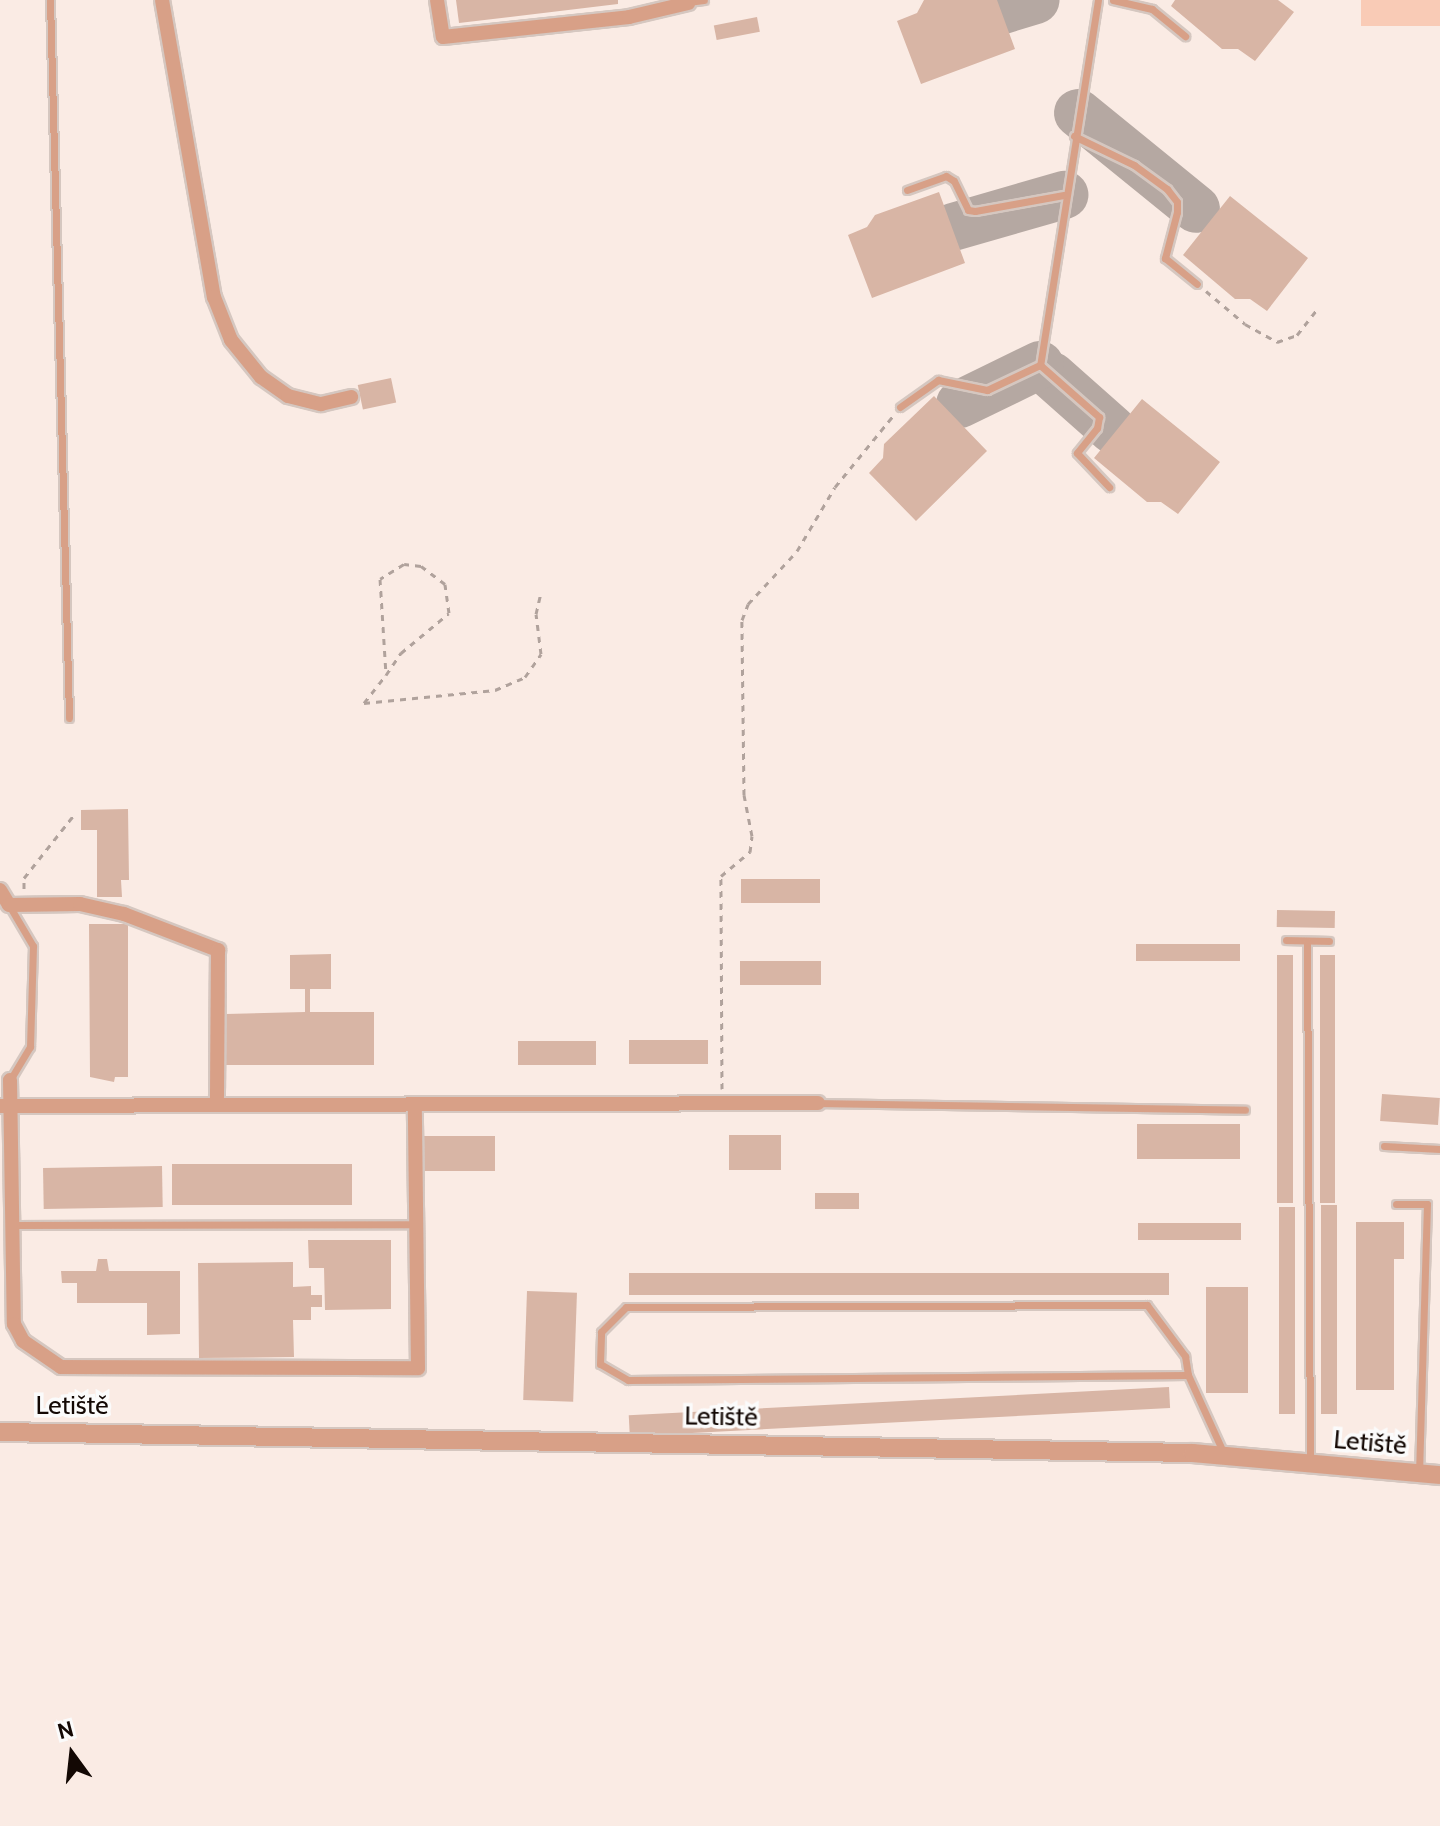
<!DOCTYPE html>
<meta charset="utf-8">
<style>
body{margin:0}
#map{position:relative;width:1440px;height:1826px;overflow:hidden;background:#faebe4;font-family:Cabin,sans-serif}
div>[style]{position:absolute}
.green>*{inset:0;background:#f9cbb6;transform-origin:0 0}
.taxiway>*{height:48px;margin:-24px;padding:0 24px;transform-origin:24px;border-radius:24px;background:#b5a8a2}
.building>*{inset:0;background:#d8b5a5;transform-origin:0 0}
.path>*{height:3px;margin-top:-1.5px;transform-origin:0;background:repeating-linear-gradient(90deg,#b0a29c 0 6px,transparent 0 12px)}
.roads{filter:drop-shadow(2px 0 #d5c7c0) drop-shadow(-2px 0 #d5c7c0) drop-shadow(0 2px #d5c7c0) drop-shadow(0 -2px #d5c7c0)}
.service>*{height:7px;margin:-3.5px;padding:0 3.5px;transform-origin:3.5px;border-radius:3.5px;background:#d8a087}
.minor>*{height:14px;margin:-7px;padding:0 7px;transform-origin:7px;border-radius:7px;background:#d8a087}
.tertiary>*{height:18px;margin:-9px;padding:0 9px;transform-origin:9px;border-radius:9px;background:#d8a087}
span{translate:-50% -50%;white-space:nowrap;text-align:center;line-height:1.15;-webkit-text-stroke:7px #fbfbfb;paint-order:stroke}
.street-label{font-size:26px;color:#130804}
.north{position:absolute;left:32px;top:1714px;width:80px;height:80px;-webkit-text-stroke:6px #fbfbfb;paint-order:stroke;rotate:345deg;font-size:22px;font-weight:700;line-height:32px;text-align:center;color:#130804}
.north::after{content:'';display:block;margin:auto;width:28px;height:36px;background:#130804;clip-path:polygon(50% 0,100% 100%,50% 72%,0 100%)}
</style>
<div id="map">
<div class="green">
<i style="left:1361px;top:0;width:79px;height:26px"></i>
</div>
<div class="taxiway">
<i style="left:1003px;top:10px;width:34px;rotate:-17deg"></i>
<i style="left:1078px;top:113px;width:152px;rotate:39.1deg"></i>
<i style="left:953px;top:227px;width:116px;rotate:-16.1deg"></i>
<i style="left:1052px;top:376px;width:81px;rotate:41.5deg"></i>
<i style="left:960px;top:404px;width:89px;rotate:-26deg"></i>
</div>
<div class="building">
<i style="clip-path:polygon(456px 0,618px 0,618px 4px,459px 23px)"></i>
<i style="clip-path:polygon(924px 0,997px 0,1015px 49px,921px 84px,897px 21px,917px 13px)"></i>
<i style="clip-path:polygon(1175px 0,1278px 0,1294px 12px,1255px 61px,1238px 49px,1222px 49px,1171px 6px)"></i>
<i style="left:757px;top:17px;width:15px;height:44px;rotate:79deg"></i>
<i style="clip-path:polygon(939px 192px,965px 263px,872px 298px,848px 235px,867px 227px,875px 215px)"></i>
<i style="clip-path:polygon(1230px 196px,1308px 258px,1267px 311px,1250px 299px,1235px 299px,1183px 255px)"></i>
<i style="left:391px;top:378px;width:25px;height:34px;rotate:78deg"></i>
<i style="clip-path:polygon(934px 396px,987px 451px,916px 521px,869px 473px,883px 458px,884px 444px)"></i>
<i style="clip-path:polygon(1142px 399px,1220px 462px,1178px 514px,1161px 502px,1147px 502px,1094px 458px)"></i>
<i style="clip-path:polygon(128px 809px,129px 880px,121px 880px,122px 897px,97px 897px,97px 830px,81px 830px,81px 810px)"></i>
<i style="left:741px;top:879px;width:79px;height:24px"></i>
<i style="left:1277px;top:910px;width:58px;height:17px;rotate:1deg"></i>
<i style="clip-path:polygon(89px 924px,128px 924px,128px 1077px,115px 1077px,114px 1082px,90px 1077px)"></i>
<i style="left:1136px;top:944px;width:104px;height:17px"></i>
<i style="clip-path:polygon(331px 954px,331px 989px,310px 989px,310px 1012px,374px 1012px,374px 1065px,226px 1065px,226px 1014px,305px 1012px,305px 989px,290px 989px,290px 955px)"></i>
<i style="left:1277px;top:955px;width:16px;height:248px"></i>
<i style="left:1320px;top:955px;width:15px;height:248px"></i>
<i style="left:740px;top:961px;width:81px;height:24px"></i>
<i style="left:629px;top:1040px;width:79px;height:24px"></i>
<i style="left:518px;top:1041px;width:78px;height:24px"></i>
<i style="left:1382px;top:1094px;width:58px;height:27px;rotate:4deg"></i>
<i style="left:1240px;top:1124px;width:35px;height:103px;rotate:90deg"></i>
<i style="left:729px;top:1135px;width:52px;height:35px"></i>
<i style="left:495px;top:1136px;width:35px;height:71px;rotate:90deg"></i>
<i style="left:352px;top:1164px;width:41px;height:180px;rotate:90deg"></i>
<i style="left:162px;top:1166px;width:41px;height:119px;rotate:89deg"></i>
<i style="left:859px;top:1193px;width:16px;height:44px;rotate:90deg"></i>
<i style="left:1321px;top:1205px;width:16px;height:209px"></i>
<i style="left:1279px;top:1207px;width:16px;height:207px"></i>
<i style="clip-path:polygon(1356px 1222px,1404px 1222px,1404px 1259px,1394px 1259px,1394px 1390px,1356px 1390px)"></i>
<i style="left:1138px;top:1223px;width:103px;height:17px"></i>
<i style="clip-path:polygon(308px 1240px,391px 1240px,391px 1309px,325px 1310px,324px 1268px,309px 1268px)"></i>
<i style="clip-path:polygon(98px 1259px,107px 1259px,109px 1271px,180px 1271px,180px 1334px,147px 1335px,147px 1303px,77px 1303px,77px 1283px,62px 1283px,61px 1271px,96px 1271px)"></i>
<i style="clip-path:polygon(293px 1262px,293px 1287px,311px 1286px,311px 1295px,322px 1295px,322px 1307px,311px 1307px,311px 1320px,293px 1320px,294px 1357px,199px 1358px,198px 1263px)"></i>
<i style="left:1169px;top:1273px;width:22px;height:540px;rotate:90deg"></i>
<i style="left:1206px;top:1287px;width:42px;height:106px"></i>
<i style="left:527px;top:1291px;width:50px;height:109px;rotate:2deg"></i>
<i style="left:1169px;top:1387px;width:21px;height:541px;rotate:87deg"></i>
</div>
<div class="path">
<i style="left:1206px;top:291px;width:51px;rotate:40.2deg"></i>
<i style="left:1245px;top:324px;width:37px;rotate:29deg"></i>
<i style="left:1277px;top:342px;width:21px;rotate:-19deg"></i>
<i style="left:1297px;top:335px;width:34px;rotate:-52deg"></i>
<i style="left:364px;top:703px;width:36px;rotate:-52deg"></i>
<i style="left:386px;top:675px;width:27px;rotate:-56deg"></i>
<i style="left:401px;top:653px;width:62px;rotate:-39.8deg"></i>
<i style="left:449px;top:613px;width:29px;rotate:-98deg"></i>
<i style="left:445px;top:584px;width:30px;rotate:-143deg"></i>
<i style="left:421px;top:566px;width:17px;rotate:-173deg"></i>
<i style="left:404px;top:564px;width:28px;rotate:148deg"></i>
<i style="left:380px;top:579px;width:96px;rotate:86.4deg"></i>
<i style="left:364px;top:703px;width:132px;rotate:-5.7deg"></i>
<i style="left:495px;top:690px;width:33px;rotate:-23deg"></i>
<i style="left:525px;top:677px;width:28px;rotate:-55deg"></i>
<i style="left:541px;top:654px;width:40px;rotate:-97.1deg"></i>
<i style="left:536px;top:614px;width:22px;rotate:-77deg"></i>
<i style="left:24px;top:889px;width:11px;rotate:-90deg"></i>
<i style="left:24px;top:878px;width:80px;rotate:-51.6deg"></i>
<i style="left:722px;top:1089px;width:213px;rotate:-90.3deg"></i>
<i style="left:721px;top:876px;width:38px;rotate:-40deg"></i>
<i style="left:750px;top:852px;width:16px;rotate:-83deg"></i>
<i style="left:752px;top:836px;width:42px;rotate:-101deg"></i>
<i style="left:744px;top:795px;width:175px;rotate:-90.7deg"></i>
<i style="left:742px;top:620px;width:17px;rotate:-69deg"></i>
<i style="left:748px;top:604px;width:72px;rotate:-47.2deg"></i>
<i style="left:797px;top:551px;width:74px;rotate:-59.3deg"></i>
<i style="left:835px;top:487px;width:92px;rotate:-50.8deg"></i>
</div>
<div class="roads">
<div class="service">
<i style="left:50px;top:0;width:718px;rotate:88.48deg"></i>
<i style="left:1098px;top:0;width:370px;rotate:99deg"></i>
<i style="left:1040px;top:365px;width:79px;rotate:41.4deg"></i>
<i style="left:1099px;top:417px;width:11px;rotate:100deg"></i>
<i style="left:1097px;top:428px;width:32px;rotate:129deg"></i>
<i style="left:1077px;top:453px;width:47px;rotate:46.7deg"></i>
<i style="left:1113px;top:0;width:40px;rotate:13deg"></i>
<i style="left:1152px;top:9px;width:43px;rotate:39.3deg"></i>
<i style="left:688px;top:2px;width:16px;rotate:-7deg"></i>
<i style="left:1074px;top:136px;width:67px;rotate:25.8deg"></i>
<i style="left:1134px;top:165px;width:41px;rotate:36deg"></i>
<i style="left:1167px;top:189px;width:16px;rotate:52deg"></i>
<i style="left:1177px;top:202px;width:10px;rotate:90deg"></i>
<i style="left:1177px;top:212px;width:48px;rotate:104.6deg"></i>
<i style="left:1165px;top:258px;width:41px;rotate:39.1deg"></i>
<i style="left:907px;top:190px;width:41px;rotate:-19.7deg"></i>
<i style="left:946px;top:176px;width:9px;rotate:32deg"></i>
<i style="left:954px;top:181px;width:32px;rotate:64deg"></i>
<i style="left:968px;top:210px;width:7px;rotate:8deg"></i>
<i style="left:975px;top:211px;width:90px;rotate:-10.2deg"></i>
<i style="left:900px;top:407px;width:47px;rotate:-35.4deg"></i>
<i style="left:938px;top:380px;width:50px;rotate:11.5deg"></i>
<i style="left:987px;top:390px;width:59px;rotate:-25.3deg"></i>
<i style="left:1286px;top:940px;width:43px;rotate:1.3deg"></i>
<i style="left:1307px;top:941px;width:522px;rotate:89.67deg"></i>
<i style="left:10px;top:1080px;width:39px;rotate:-59deg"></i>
<i style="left:30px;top:1047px;width:101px;rotate:-88.3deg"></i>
<i style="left:33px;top:946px;width:45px;rotate:-120.5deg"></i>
<i style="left:818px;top:1103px;width:427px;rotate:0.9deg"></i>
<i style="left:1384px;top:1146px;width:56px;rotate:3.1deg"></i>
<i style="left:1396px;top:1204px;width:31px"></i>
<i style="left:1427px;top:1204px;width:267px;rotate:91.7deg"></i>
<i style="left:12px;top:1225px;width:404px;rotate:-0.1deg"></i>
<i style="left:1188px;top:1375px;width:560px;rotate:179.49deg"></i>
<i style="left:628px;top:1380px;width:32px;rotate:-150deg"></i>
<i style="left:600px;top:1364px;width:32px;rotate:-88deg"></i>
<i style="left:601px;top:1332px;width:35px;rotate:-45deg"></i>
<i style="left:626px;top:1307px;width:521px;rotate:-0.22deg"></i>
<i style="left:1147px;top:1305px;width:64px;rotate:53.3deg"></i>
<i style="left:1185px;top:1356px;width:19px;rotate:81deg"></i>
<i style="left:1188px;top:1375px;width:87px;rotate:65.5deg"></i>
</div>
<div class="minor">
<i style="left:162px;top:0;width:302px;rotate:80.1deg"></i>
<i style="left:214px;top:297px;width:46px;rotate:68.4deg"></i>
<i style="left:231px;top:340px;width:48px;rotate:51deg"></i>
<i style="left:261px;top:377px;width:33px;rotate:35deg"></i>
<i style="left:288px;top:396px;width:34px;rotate:14deg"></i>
<i style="left:321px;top:404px;width:31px;rotate:-13deg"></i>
<i style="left:437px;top:0;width:37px;rotate:81deg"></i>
<i style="left:443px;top:37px;width:187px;rotate:-6.1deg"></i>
<i style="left:629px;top:17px;width:61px;rotate:-13.3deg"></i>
<i style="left:0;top:890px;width:17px;rotate:59deg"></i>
<i style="left:9px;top:905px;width:71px;rotate:-0.8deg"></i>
<i style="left:80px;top:904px;width:45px;rotate:12.8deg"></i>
<i style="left:124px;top:914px;width:101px;rotate:21deg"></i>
<i style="left:218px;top:950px;width:153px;rotate:90.4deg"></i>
<i style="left:10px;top:1080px;width:244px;rotate:89.1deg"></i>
<i style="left:14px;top:1324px;width:19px;rotate:62deg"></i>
<i style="left:23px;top:1341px;width:46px;rotate:34.4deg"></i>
<i style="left:61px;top:1367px;width:357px;rotate:0.2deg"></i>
<i style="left:418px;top:1368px;width:261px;rotate:-90.7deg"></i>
<i style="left:0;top:1106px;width:818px;rotate:-0.21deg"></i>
</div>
<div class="tertiary">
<i style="left:0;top:1432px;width:1193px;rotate:1.01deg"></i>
<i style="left:1193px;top:1453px;width:248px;rotate:5.1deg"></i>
</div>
</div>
<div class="street-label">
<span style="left:72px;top:1406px">Letiště</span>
<span style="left:721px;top:1417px;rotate:1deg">Letiště</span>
<span style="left:1370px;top:1443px;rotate:5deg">Letiště</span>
</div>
<div class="north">N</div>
</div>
